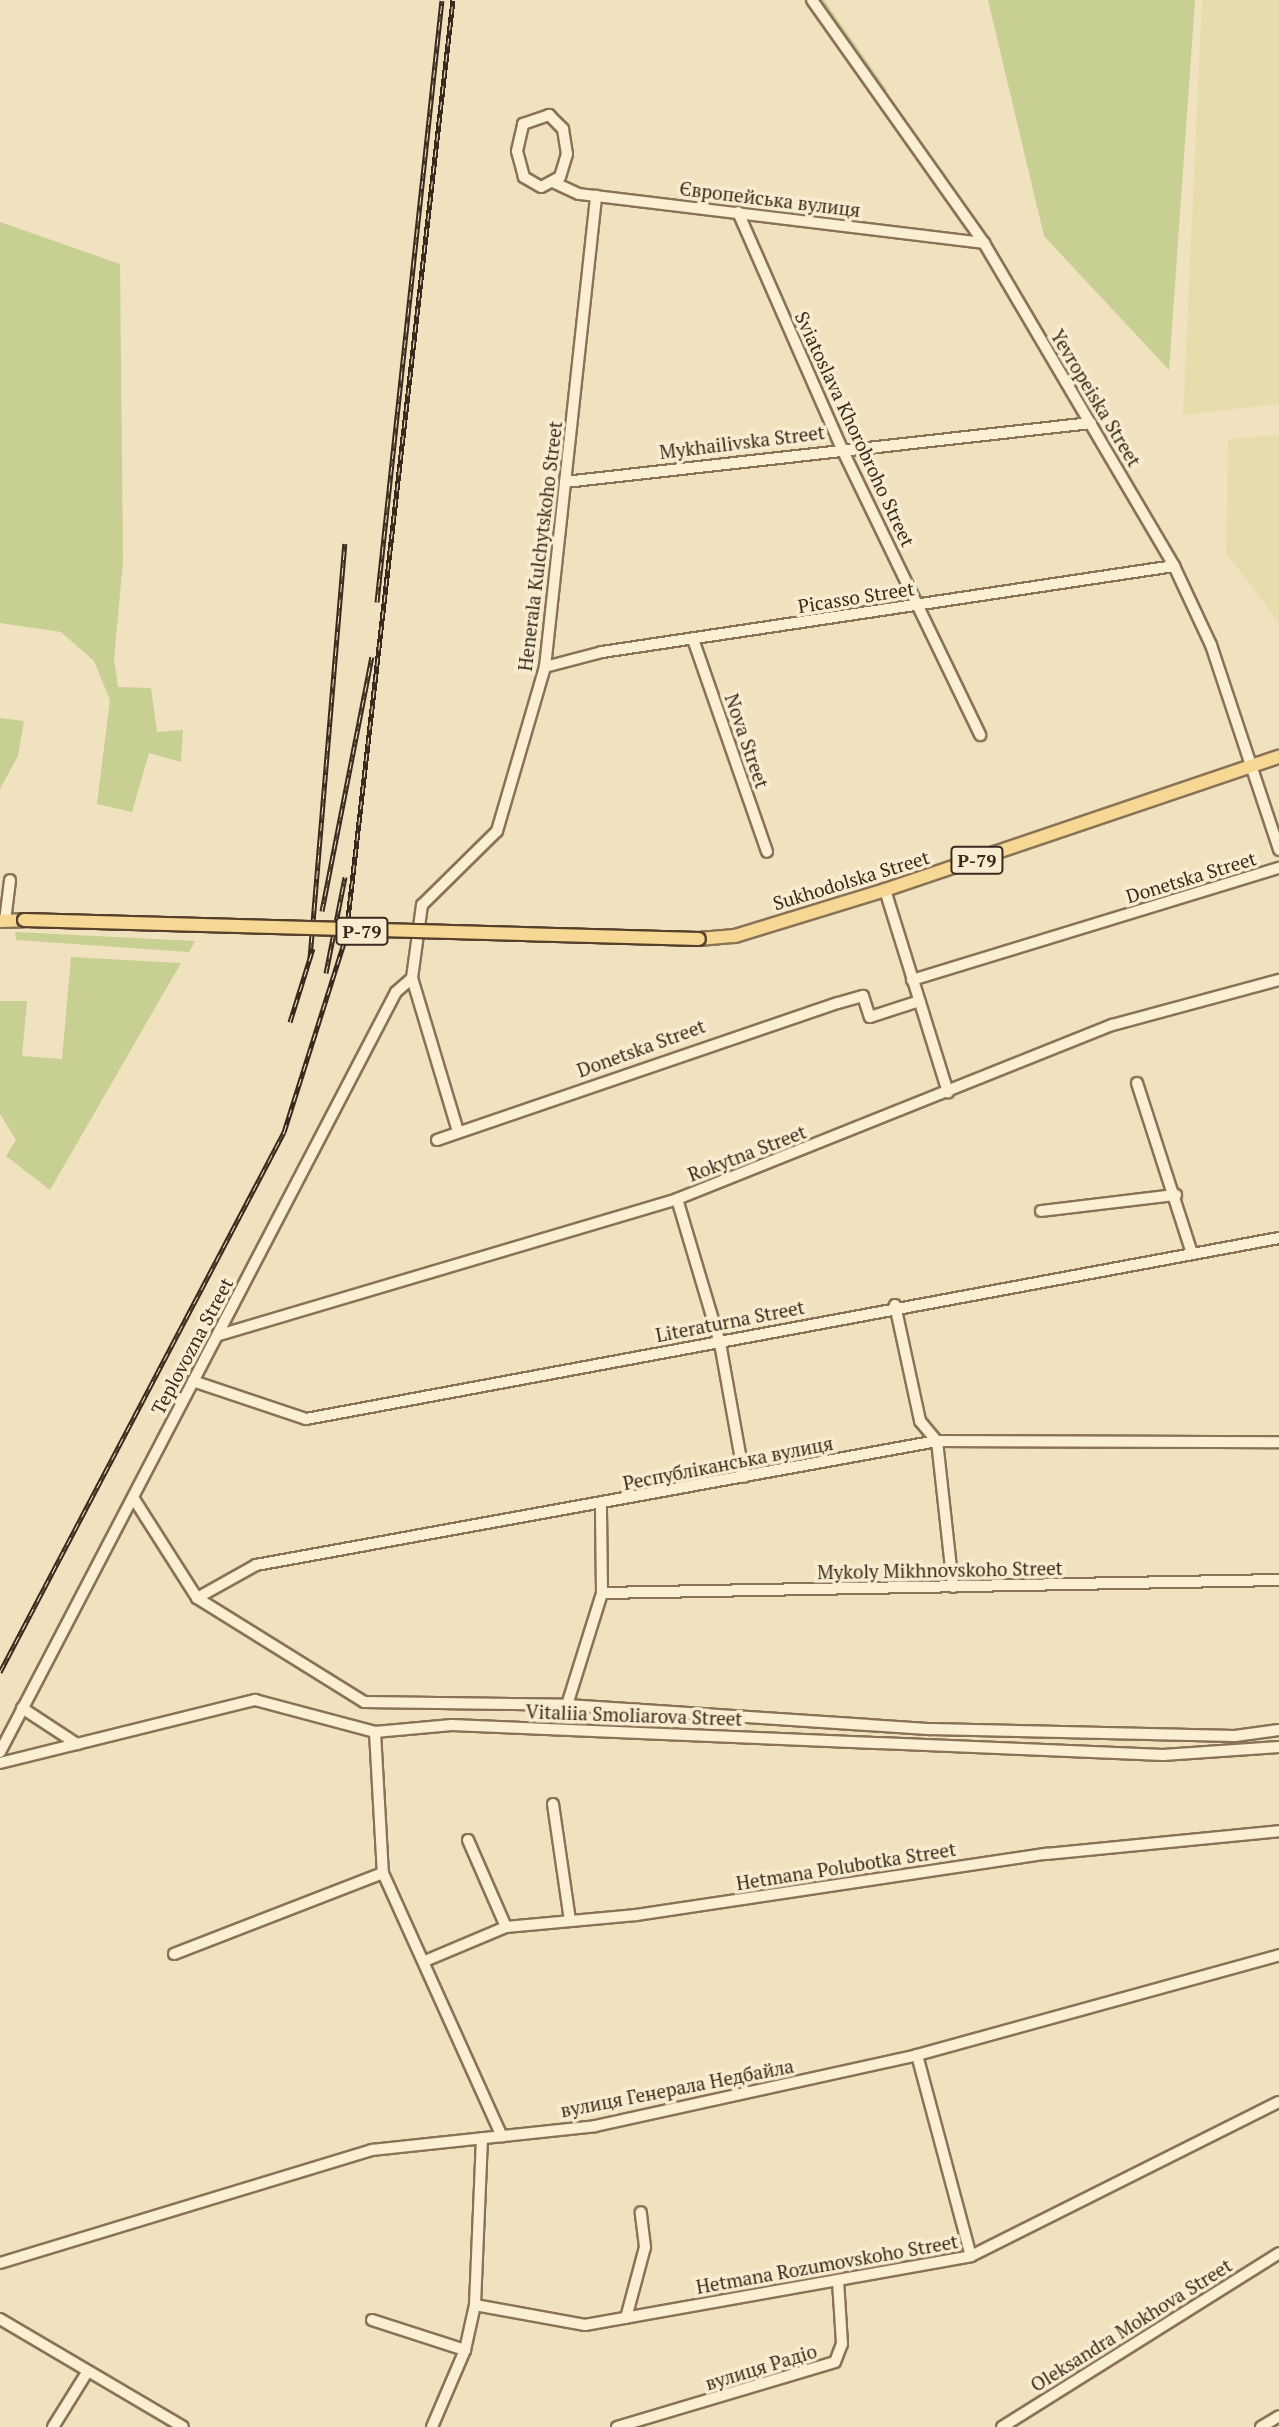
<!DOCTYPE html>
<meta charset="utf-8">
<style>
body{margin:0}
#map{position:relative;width:1279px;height:2427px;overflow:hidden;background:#f0e2bf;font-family:"PT Serif",serif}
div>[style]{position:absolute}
.farmland>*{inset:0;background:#e6ddac}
.green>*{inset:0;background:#c7cf92}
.roads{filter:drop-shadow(2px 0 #8a7256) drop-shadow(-2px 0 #8a7256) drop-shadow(0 2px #8a7256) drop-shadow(0 -2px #8a7256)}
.minor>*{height:10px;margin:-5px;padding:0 5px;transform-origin:5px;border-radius:5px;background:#faefd3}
.major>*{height:12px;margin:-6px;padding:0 6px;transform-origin:6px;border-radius:6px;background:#f6d894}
.rail>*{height:5px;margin-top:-2.5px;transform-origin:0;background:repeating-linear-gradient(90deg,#f7eccf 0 8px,#382a1c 0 16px);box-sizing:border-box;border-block:2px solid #382a1c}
.bridges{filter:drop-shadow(2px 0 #57402b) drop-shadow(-2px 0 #57402b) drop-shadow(0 2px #57402b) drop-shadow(0 -2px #57402b)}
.major-bridge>*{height:12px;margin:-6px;padding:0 6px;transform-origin:6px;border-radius:6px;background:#f6d894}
span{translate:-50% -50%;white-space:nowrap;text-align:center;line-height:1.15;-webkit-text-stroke:7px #f7eccf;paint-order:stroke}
.shield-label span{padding:2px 5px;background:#f7eccf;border:2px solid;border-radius:5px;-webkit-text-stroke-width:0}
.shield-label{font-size:18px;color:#382a1c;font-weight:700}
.street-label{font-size:19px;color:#382a1c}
</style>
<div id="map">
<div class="farmland">
<i style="clip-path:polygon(1202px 0,1279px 0,1279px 404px,1183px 415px)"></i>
<i style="clip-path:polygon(1279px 435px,1279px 622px,1226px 553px,1228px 439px)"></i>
</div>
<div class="green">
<i style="clip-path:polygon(816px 0,824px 0,887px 90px,884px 93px)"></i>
<i style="clip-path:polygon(988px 0,1195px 0,1169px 370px,1044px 236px)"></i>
<i style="clip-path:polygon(0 222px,120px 264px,123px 561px,114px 659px,118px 687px,151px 688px,157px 732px,183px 730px,181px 762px,149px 753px,132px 812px,97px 804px,110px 700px,94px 661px,61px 632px,0 623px)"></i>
<i style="clip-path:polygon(0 718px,24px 721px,18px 756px,0 789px)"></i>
<i style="clip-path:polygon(15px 932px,195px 941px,189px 952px,16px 940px)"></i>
<i style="clip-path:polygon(71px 957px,181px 963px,50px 1190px,6px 1156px,16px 1140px,0 1114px,0 1001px,27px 1001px,22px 1056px,62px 1059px)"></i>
</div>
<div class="roads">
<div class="minor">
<i style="left:812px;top:0;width:298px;rotate:54.7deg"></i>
<i style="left:984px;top:243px;width:375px;rotate:59.5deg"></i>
<i style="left:1174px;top:566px;width:87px;rotate:64.9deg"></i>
<i style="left:1211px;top:645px;width:216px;rotate:71.6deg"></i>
<i style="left:549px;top:115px;width:20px;rotate:45deg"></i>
<i style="left:563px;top:129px;width:25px;rotate:81deg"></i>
<i style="left:567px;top:154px;width:24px;rotate:107deg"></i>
<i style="left:560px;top:177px;width:21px;rotate:152deg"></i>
<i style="left:541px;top:187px;width:20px;rotate:-150deg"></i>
<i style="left:524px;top:177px;width:27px;rotate:-105deg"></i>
<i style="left:517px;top:151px;width:28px;rotate:-77deg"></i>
<i style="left:523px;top:124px;width:28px;rotate:-19deg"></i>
<i style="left:555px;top:183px;width:26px;rotate:25deg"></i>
<i style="left:579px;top:194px;width:408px;rotate:6.9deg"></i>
<i style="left:738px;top:212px;width:257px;rotate:66.3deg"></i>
<i style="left:841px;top:447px;width:320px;rotate:64.2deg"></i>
<i style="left:565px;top:482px;width:529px;rotate:-6.4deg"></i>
<i style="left:694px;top:642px;width:222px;rotate:70.8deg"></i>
<i style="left:545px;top:667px;width:59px;rotate:-14.7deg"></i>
<i style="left:602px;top:652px;width:578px;rotate:-8.55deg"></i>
<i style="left:885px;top:890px;width:212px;rotate:72.7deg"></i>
<i style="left:5px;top:921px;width:41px;rotate:-83deg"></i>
<i style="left:412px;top:978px;width:160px;rotate:73.3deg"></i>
<i style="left:912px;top:980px;width:384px;rotate:-17deg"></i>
<i style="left:1137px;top:1083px;width:179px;rotate:72.1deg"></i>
<i style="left:437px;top:1140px;width:424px;rotate:-18.9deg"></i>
<i style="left:838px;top:1003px;width:26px;rotate:-16deg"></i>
<i style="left:863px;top:996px;width:22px;rotate:72deg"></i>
<i style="left:870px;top:1017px;width:52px;rotate:-18.1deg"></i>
<i style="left:677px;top:1199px;width:150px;rotate:73.4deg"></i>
<i style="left:720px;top:1343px;width:136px;rotate:79.8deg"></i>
<i style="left:1041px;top:1211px;width:136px;rotate:-6.8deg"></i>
<i style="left:895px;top:1305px;width:119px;rotate:77.8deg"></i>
<i style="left:920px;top:1421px;width:26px;rotate:50deg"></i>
<i style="left:937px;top:1441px;width:147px;rotate:83.7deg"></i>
<i style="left:219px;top:1335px;width:478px;rotate:-16.5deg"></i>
<i style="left:677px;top:1199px;width:469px;rotate:-21.8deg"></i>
<i style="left:1112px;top:1025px;width:173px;rotate:-15.1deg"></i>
<i style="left:193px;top:1381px;width:119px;rotate:18.6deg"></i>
<i style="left:306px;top:1419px;width:990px;rotate:-10.54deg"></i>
<i style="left:134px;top:1499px;width:117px;rotate:57.5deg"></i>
<i style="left:197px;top:1598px;width:197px;rotate:31.9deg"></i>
<i style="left:364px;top:1702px;width:203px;rotate:0.8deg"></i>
<i style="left:567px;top:1705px;width:365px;rotate:3.8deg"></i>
<i style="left:931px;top:1729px;width:304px;rotate:1.3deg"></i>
<i style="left:1235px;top:1736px;width:44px;rotate:-7.8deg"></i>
<i style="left:602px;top:1593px;width:677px;rotate:-1.1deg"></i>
<i style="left:197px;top:1598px;width:68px;rotate:-29.2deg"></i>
<i style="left:256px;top:1565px;width:692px;rotate:-10.32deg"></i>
<i style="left:937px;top:1441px;width:342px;rotate:0.2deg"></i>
<i style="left:567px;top:1705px;width:117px;rotate:-72.6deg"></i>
<i style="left:602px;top:1593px;width:88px;rotate:-90.7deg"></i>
<i style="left:22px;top:1708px;width:66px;rotate:33.2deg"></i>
<i style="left:375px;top:1732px;width:141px;rotate:86.8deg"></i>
<i style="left:383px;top:1873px;width:289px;rotate:65.7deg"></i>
<i style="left:0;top:1752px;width:857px;rotate:-62.48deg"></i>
<i style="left:396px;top:992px;width:21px;rotate:-41deg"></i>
<i style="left:412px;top:978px;width:74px;rotate:-82.2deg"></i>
<i style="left:422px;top:905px;width:105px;rotate:-44.6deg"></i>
<i style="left:497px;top:831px;width:171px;rotate:-73.7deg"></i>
<i style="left:545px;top:667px;width:474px;rotate:-83.8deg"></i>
<i style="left:0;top:1763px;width:263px;rotate:-13.9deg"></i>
<i style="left:255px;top:1700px;width:124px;rotate:14.9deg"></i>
<i style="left:375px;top:1732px;width:77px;rotate:-5.2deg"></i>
<i style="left:452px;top:1725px;width:712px;rotate:2.42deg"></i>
<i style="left:1163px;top:1755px;width:116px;rotate:-3.9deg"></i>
<i style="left:553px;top:1804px;width:118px;rotate:81.7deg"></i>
<i style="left:468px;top:1840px;width:95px;rotate:66.4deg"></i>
<i style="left:174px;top:1954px;width:224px;rotate:-21.2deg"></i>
<i style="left:425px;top:1961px;width:88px;rotate:-22.8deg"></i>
<i style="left:506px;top:1927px;width:131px;rotate:-5.3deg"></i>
<i style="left:636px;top:1915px;width:415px;rotate:-8.5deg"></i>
<i style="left:1046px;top:1854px;width:234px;rotate:-5.6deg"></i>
<i style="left:917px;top:2055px;width:208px;rotate:75deg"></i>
<i style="left:0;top:2263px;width:389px;rotate:-16.9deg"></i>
<i style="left:372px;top:2150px;width:224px;rotate:-6.1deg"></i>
<i style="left:595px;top:2126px;width:330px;rotate:-12.4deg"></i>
<i style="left:917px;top:2055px;width:376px;rotate:-15.4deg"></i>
<i style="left:475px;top:2305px;width:112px;rotate:10.3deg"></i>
<i style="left:585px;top:2325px;width:392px;rotate:-10.1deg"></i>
<i style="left:971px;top:2256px;width:344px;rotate:-26.6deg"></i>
<i style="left:626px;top:2318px;width:73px;rotate:-75deg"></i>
<i style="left:645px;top:2247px;width:35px;rotate:-97deg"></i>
<i style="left:0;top:2319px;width:212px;rotate:30.5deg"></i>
<i style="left:372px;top:2320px;width:98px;rotate:17.9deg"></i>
<i style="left:53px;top:2427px;width:62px;rotate:-58.1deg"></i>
<i style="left:432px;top:2427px;width:84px;rotate:-66.8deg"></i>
<i style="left:465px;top:2350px;width:46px;rotate:-77.5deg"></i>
<i style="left:475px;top:2305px;width:167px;rotate:-87.6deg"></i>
<i style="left:617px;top:2427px;width:227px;rotate:-16.6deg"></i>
<i style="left:835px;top:2362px;width:19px;rotate:-69deg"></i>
<i style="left:842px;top:2344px;width:64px;rotate:-93.6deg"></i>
<i style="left:1002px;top:2427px;width:327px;rotate:-32.1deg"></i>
<i style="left:1261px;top:2427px;width:21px;rotate:-31deg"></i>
</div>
<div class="major">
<i style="left:0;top:921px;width:24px;rotate:-2deg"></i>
<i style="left:699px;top:939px;width:36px;rotate:-5deg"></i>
<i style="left:735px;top:936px;width:157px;rotate:-17deg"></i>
<i style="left:885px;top:890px;width:416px;rotate:-18.7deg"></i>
</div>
</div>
<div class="rail">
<i style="left:377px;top:602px;width:605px;rotate:-83.84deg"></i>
<i style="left:322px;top:911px;width:259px;rotate:-78.9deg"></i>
<i style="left:310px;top:958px;width:416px;rotate:-85.2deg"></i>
<i style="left:326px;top:973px;width:98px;rotate:-78.8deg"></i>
<i style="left:290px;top:1022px;width:77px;rotate:-72.7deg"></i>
<i style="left:0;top:1672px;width:610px;rotate:-62.26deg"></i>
<i style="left:284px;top:1132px;width:206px;rotate:-72.4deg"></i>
<i style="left:346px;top:936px;width:942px;rotate:-83.48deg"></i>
</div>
<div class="bridges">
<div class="major-bridge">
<i style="left:24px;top:920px;width:675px;rotate:1.61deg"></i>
</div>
</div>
<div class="shield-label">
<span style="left:977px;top:860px">Р-79</span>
<span style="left:362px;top:931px">Р-79</span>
</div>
<div class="street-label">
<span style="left:770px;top:199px;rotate:7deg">Європейська вулиця</span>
<span style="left:1096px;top:398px;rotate:59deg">Yevropeiska Street</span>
<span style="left:855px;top:429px;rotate:65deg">Sviatoslava Khorobroho Street</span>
<span style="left:742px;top:442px;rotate:-7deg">Mykhailivska Street</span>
<span style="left:540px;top:546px;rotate:-83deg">Henerala Kulchytskoho Street</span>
<span style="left:856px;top:597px;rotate:-9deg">Picasso Street</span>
<span style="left:747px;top:741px;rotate:71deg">Nova Street</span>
<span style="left:1191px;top:877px;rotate:-17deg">Donetska Street</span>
<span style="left:851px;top:880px;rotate:-17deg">Sukhodolska Street</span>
<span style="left:641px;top:1048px;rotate:-20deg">Donetska Street</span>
<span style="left:747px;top:1153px;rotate:-21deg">Rokytna Street</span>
<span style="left:730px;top:1321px;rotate:-11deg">Literaturna Street</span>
<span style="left:192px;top:1346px;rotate:-62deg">Teplovozna Street</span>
<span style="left:728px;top:1463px;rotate:-11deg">Республіканська вулиця</span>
<span style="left:940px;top:1570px;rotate:-1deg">Mykoly Mikhnovskoho Street</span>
<span style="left:634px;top:1715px;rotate:2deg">Vitaliia Smoliarova Street</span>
<span style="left:846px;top:1866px;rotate:-9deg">Hetmana Polubotka Street</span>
<span style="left:677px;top:2088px;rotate:-11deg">вулиця Генерала Недбайла</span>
<span style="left:827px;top:2264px;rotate:-10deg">Hetmana Rozumovskoho Street</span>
<span style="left:1131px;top:2325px;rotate:-32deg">Oleksandra Mokhova Street</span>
<span style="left:761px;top:2367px;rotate:-17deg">вулиця Радіо</span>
</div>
</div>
